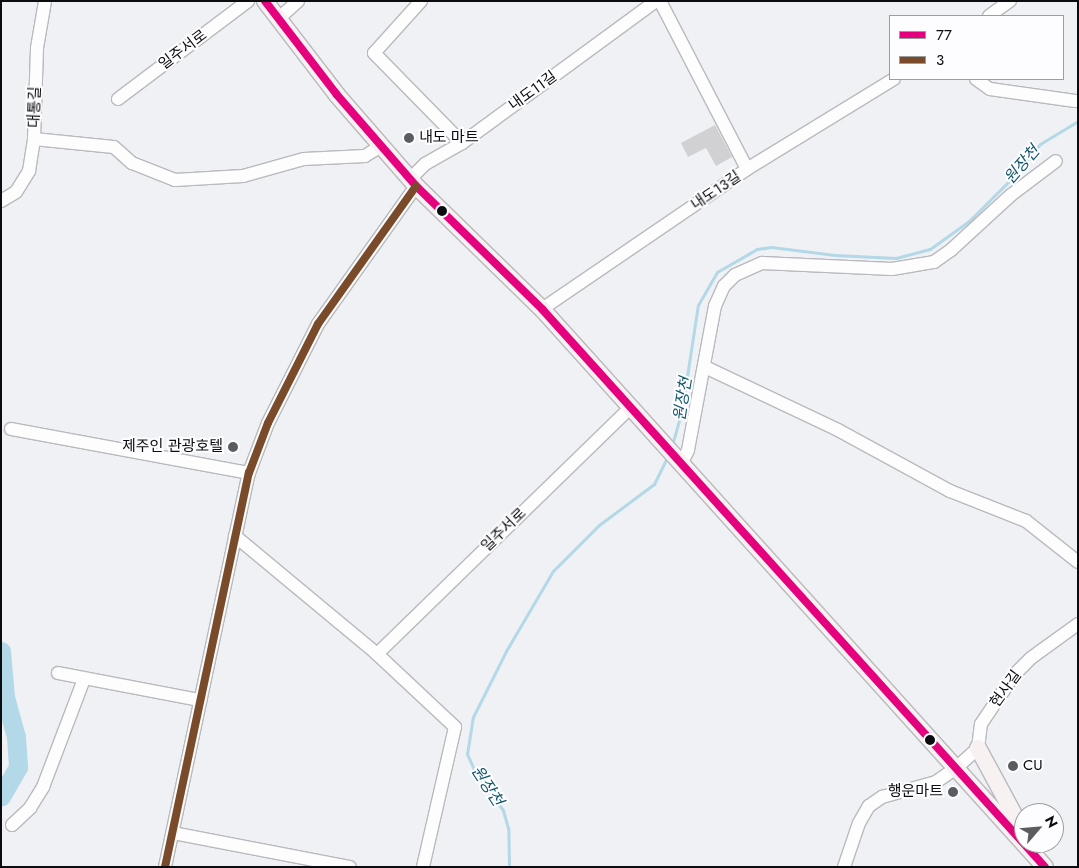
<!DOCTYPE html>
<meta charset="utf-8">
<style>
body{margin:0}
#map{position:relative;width:1079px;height:868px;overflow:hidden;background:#f0f1f5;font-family:Jost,"Noto Sans KR",sans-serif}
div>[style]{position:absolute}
.stream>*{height:3px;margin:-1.5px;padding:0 1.5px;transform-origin:1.5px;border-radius:1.5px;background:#b3d8e8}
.river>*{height:19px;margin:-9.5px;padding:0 9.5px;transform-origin:9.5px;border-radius:9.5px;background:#b3d8e8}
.building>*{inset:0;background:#d1d0d2}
.roads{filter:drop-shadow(1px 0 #b9babd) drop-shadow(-1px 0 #b9babd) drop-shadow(0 1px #b9babd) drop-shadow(0 -1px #b9babd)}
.minor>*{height:12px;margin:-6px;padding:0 6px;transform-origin:6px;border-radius:6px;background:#fdfdfe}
.major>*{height:16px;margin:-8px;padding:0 8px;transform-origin:8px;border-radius:8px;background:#f7f1f1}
.bus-1>*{height:8px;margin:-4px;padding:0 4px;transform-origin:4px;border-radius:4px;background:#e5007d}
.bus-2>*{height:8px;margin:-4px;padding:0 4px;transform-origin:4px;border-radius:4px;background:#7a4b2a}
.dots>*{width:14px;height:14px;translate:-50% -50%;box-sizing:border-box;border:2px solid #fdfdff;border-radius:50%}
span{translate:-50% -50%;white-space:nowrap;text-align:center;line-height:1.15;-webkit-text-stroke:4px #fdfdff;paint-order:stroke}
.street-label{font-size:15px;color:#0b0c0f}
.poi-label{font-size:15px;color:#0b0c0f}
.left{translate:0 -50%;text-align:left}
.right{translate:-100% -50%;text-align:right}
.water-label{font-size:16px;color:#12566c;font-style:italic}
.frame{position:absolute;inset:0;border:2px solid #0b0c0f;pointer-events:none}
.legend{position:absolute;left:889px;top:15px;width:175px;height:65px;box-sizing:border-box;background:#fdfdff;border:1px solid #9c9d9f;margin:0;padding:6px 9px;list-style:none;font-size:15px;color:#0b0c0f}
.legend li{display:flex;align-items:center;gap:10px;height:25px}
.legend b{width:25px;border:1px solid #9c9d9f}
.north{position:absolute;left:1014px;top:803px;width:50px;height:50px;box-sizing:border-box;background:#fdfdff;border:1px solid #9c9d9f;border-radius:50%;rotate:63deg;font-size:14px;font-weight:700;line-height:20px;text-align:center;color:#0b0c0f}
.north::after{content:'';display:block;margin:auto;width:18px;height:22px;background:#5b5c60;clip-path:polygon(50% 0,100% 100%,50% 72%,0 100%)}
</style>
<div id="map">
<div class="stream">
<i style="left:672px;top:445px;width:37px;rotate:-74deg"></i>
<i style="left:682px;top:409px;width:105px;rotate:-81.3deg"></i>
<i style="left:698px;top:305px;width:38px;rotate:-60deg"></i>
<i style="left:717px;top:272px;width:46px;rotate:-29.9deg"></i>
<i style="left:757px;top:249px;width:14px;rotate:-8deg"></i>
<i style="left:771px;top:247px;width:64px;rotate:7.1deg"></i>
<i style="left:835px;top:255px;width:61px;rotate:2.8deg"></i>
<i style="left:896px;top:258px;width:35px;rotate:-15deg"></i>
<i style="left:930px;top:249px;width:48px;rotate:-35.7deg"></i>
<i style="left:969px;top:221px;width:57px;rotate:-45deg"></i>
<i style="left:1009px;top:181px;width:48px;rotate:-50deg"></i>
<i style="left:1040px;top:144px;width:44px;rotate:-31.2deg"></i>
<i style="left:509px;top:867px;width:39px;rotate:-91deg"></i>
<i style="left:508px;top:828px;width:19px;rotate:-106deg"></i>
<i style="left:503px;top:810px;width:45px;rotate:-126.9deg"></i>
<i style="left:476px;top:774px;width:22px;rotate:-114deg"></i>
<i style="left:467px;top:754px;width:37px;rotate:-81deg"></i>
<i style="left:473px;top:717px;width:74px;rotate:-63.4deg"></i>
<i style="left:506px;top:651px;width:93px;rotate:-59.6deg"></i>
<i style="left:553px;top:571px;width:65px;rotate:-45deg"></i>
<i style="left:599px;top:525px;width:69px;rotate:-36.7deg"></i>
<i style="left:654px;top:484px;width:30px;rotate:-64deg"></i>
</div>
<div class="river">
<i style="left:1px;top:651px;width:46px;rotate:85deg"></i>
<i style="left:5px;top:697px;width:41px;rotate:74.6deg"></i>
<i style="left:16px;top:737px;width:30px;rotate:86deg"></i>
<i style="left:18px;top:767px;width:34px;rotate:120deg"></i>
</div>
<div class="building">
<i style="clip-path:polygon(715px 125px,732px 157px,716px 166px,706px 148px,688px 157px,681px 143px)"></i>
</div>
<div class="roads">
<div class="minor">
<i style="left:421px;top:1px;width:70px;rotate:132.1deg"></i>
<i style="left:374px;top:53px;width:126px;rotate:45.6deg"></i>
<i style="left:660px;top:1px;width:189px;rotate:62.6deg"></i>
<i style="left:989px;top:16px;width:26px;rotate:-36deg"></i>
<i style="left:278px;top:19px;width:27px;rotate:-42deg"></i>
<i style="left:976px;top:79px;width:17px;rotate:36deg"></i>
<i style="left:990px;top:89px;width:86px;rotate:8deg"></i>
<i style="left:118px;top:99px;width:163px;rotate:-37deg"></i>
<i style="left:34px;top:139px;width:80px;rotate:5.7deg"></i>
<i style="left:114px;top:147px;width:24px;rotate:42deg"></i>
<i style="left:132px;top:163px;width:46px;rotate:21.6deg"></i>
<i style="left:175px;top:180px;width:68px;rotate:-3.4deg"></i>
<i style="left:243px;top:176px;width:63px;rotate:-15.6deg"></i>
<i style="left:304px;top:159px;width:61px;rotate:-2.8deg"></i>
<i style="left:365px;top:156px;width:19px;rotate:-32deg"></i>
<i style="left:410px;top:179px;width:21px;rotate:-45deg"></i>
<i style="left:425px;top:164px;width:43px;rotate:-29.6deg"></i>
<i style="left:462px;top:143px;width:240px;rotate:-36.2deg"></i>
<i style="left:1px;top:201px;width:17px;rotate:-31deg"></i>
<i style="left:16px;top:192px;width:25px;rotate:-58deg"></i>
<i style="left:29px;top:171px;width:32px;rotate:-81deg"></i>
<i style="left:34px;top:139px;width:91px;rotate:-88.1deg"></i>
<i style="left:37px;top:48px;width:48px;rotate:-80.3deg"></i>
<i style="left:542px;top:309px;width:248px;rotate:-34.3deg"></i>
<i style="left:747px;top:169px;width:172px;rotate:-31.5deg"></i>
<i style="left:705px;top:367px;width:147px;rotate:25.3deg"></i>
<i style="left:838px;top:430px;width:128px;rotate:28.6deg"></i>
<i style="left:950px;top:491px;width:82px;rotate:21.5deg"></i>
<i style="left:1026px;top:521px;width:66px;rotate:38.3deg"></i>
<i style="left:11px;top:429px;width:242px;rotate:10.5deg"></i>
<i style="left:682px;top:462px;width:13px;rotate:-63deg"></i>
<i style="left:688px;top:450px;width:147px;rotate:-79.4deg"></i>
<i style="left:715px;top:306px;width:22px;rotate:-66deg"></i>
<i style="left:724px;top:286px;width:16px;rotate:-45deg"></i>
<i style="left:735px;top:275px;width:30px;rotate:-24deg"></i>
<i style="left:762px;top:263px;width:130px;rotate:2.6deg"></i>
<i style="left:892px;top:269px;width:43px;rotate:-9.5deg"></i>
<i style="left:934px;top:262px;width:21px;rotate:-35deg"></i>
<i style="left:951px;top:250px;width:81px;rotate:-42.5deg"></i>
<i style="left:1011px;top:195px;width:56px;rotate:-37.1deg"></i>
<i style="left:235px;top:536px;width:185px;rotate:39.7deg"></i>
<i style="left:377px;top:654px;width:107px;rotate:43.1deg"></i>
<i style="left:455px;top:727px;width:144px;rotate:102.9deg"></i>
<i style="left:377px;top:654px;width:354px;rotate:-44.2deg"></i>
<i style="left:58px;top:673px;width:145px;rotate:10.8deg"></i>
<i style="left:12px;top:825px;width:25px;rotate:-43deg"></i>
<i style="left:30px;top:808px;width:25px;rotate:-58deg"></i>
<i style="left:43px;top:787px;width:116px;rotate:-69.2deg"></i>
<i style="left:173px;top:833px;width:180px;rotate:10.9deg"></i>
<i style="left:165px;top:867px;width:403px;rotate:-78deg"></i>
<i style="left:249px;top:473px;width:53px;rotate:-69.2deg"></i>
<i style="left:268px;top:423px;width:111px;rotate:-63.2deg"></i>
<i style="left:318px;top:324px;width:169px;rotate:-54.6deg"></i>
<i style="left:844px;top:867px;width:46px;rotate:-71.2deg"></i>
<i style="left:859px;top:823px;width:20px;rotate:-60deg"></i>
<i style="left:869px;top:806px;width:16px;rotate:-35deg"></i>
<i style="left:882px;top:797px;width:56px;rotate:-15.5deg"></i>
<i style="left:936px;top:782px;width:24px;rotate:-35deg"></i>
<i style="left:956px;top:768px;width:30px;rotate:-42deg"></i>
<i style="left:978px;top:748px;width:24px;rotate:-83deg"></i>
<i style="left:981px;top:724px;width:59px;rotate:-56deg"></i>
<i style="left:1014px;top:675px;width:24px;rotate:-45deg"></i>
<i style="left:1031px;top:658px;width:58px;rotate:-35.9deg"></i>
</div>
<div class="major">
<i style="left:265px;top:1px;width:118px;rotate:52.5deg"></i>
<i style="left:337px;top:95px;width:121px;rotate:49deg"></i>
<i style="left:416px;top:186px;width:176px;rotate:44.3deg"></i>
<i style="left:542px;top:309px;width:751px;rotate:47.97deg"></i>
<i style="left:978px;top:748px;width:97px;rotate:61.6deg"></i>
</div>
</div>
<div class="bus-1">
<i style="left:265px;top:1px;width:118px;rotate:52.5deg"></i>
<i style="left:337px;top:95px;width:121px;rotate:49deg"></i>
<i style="left:416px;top:186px;width:176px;rotate:44.3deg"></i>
<i style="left:542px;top:309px;width:751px;rotate:47.97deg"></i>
</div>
<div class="bus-2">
<i style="left:165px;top:867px;width:403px;rotate:-78deg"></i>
<i style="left:249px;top:473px;width:53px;rotate:-69.2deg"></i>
<i style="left:268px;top:423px;width:111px;rotate:-63.2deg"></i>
<i style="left:318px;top:324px;width:169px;rotate:-54.6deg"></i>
</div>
<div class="dots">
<i style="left:409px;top:138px;background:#5b5c60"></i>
<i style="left:442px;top:211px;background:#0b0c0f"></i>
<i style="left:233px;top:447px;background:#5b5c60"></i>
<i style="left:930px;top:740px;background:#0b0c0f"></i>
<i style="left:1013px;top:766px;background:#5b5c60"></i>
<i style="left:953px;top:792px;background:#5b5c60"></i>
</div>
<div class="street-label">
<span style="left:183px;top:50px;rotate:-37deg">일주서로</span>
<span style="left:533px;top:91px;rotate:-36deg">내도11길</span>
<span style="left:35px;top:107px;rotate:-88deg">대통길</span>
<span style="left:716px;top:191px;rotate:-34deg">내도13길</span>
<span style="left:504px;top:530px;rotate:-44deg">일주서로</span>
<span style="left:1006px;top:689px;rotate:-54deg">현사길</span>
</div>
<div class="poi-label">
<span class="left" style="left:419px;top:138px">내도 마트</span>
<span class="right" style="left:223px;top:447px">제주인 관광호텔</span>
<span class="left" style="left:1023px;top:766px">CU</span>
<span class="right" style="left:943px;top:792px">행운마트</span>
</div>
<div class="water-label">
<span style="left:1022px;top:165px;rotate:-49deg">원장천</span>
<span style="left:683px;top:399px;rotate:-81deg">원장천</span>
<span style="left:487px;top:786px;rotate:57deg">원장천</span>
</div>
<div class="frame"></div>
<ul class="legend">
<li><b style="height:6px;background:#e5007d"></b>77</li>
<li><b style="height:6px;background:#7a4b2a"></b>3</li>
</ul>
<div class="north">N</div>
</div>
